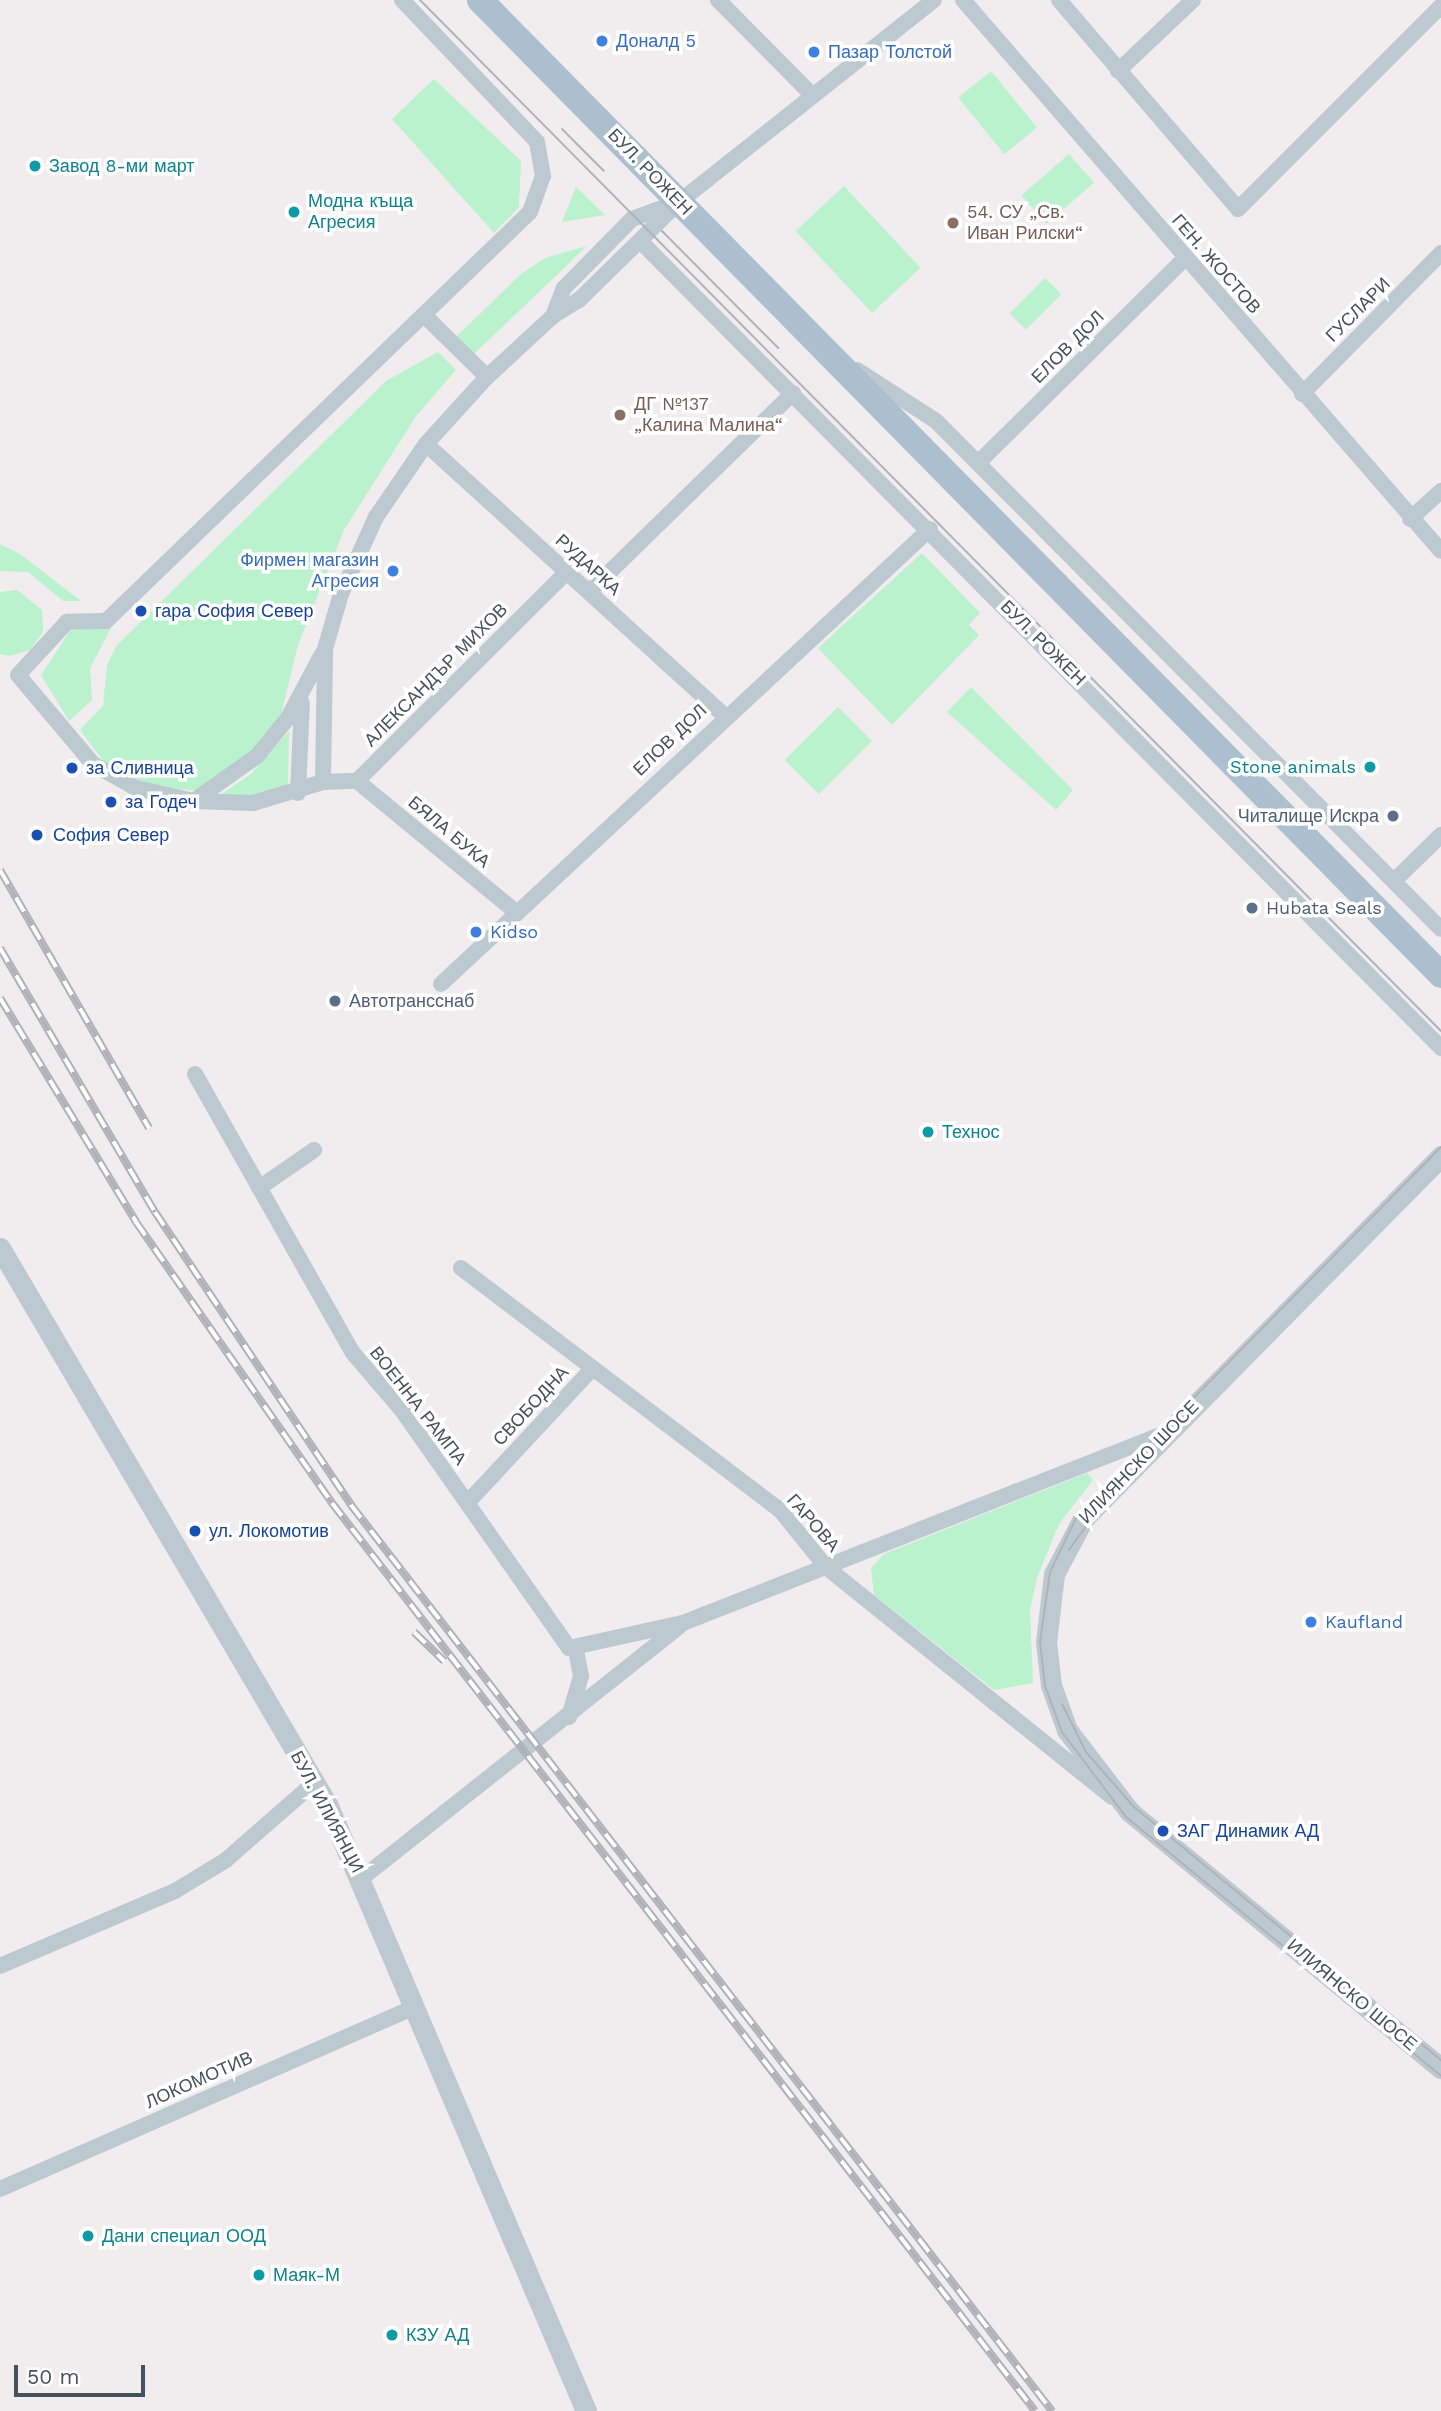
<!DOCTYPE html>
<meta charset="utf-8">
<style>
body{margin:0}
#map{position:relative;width:1441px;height:2411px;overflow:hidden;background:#f1edee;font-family:"Work Sans",sans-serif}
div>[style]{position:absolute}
.green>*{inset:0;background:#b9f2cc;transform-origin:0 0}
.minor>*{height:16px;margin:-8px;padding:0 8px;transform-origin:8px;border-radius:8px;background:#bdc9d1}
.tertiary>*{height:21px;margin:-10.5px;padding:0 10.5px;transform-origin:10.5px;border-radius:10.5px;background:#bdc9d1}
.primary>*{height:26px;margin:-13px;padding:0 13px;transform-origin:13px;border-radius:13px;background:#abbfcf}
.tram>*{height:2px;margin:-1px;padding:0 1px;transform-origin:1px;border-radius:1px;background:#afb3b9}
.rail>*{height:8px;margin-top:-4px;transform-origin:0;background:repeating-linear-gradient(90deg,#fff 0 16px,#afb3b9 0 32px);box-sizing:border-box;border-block:2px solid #afb3b9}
.dots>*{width:19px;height:19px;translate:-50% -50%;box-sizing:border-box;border:4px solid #fff;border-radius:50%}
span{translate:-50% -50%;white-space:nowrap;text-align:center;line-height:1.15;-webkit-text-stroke:7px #fff;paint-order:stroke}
.shop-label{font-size:18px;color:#366cbe}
.left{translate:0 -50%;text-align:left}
.right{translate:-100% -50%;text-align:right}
.culture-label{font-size:18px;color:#0d838f}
.street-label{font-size:18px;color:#45525c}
.education-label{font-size:18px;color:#785e54}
.transit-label{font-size:18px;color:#164399}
.service-label{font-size:18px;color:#4e5e75}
.scale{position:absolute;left:14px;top:2365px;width:131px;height:32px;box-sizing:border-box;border:4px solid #45525c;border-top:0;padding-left:9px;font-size:21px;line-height:24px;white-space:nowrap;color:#45525c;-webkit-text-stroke:5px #fff;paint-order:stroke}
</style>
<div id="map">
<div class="green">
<i style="left:991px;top:71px;width:73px;height:42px;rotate:51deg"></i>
<i style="clip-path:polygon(434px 79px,521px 161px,519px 207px,494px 233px,392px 119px)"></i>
<i style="left:1069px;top:154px;width:38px;height:63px;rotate:49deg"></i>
<i style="left:844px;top:186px;width:112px;height:66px;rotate:47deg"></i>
<i style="clip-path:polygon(576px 187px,605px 215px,562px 222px)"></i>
<i style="clip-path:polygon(587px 246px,473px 355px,456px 337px,521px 274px,545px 258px)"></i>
<i style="left:1045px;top:278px;width:23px;height:50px;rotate:45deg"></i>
<i style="clip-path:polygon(438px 352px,456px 370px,416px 416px,344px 530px,298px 645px,280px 719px,256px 748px,200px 791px,152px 787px,104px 762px,80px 730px,103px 706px,107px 665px,117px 645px,386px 381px)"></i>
<i style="clip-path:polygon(0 544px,20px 554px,81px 601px,63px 601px,28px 572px,0 571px)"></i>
<i style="clip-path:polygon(922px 553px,980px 613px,969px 625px,979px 635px,892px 725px,818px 648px)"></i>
<i style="clip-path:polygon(17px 590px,42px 610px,43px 632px,30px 650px,9px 656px,0 654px,0 592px)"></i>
<i style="clip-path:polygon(88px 626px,111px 628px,90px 668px,92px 700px,69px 721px,41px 675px,70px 631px)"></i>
<i style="clip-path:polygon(971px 687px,1073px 790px,1056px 810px,947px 712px)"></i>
<i style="left:838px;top:707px;width:48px;height:75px;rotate:45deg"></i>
<i style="clip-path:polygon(289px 731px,288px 785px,251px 796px,220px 795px,251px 774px)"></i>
<i style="clip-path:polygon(1087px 1473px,1093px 1480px,1059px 1524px,1037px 1578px,1030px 1610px,1033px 1683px,994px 1690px,874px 1595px,871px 1568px,884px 1554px)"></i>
</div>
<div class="minor">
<i style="left:402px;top:0;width:196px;rotate:46.4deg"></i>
<i style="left:537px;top:142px;width:35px;rotate:80deg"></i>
<i style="left:543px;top:176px;width:38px;rotate:110deg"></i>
<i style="left:530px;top:212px;width:589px;rotate:136.03deg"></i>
<i style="left:106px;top:621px;width:39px;rotate:179deg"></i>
<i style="left:67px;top:622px;width:72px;rotate:132.8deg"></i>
<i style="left:18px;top:675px;width:116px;rotate:49.9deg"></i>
<i style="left:93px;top:764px;width:49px;rotate:29.2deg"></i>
<i style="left:136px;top:788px;width:58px;rotate:12.8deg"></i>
<i style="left:193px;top:801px;width:60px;rotate:1.9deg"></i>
<i style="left:253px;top:803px;width:73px;rotate:-16.7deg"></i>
<i style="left:323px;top:782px;width:34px;rotate:-2deg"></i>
<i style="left:357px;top:781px;width:296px;rotate:-44.9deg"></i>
<i style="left:718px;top:0;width:134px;rotate:45.3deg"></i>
<i style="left:963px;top:0;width:729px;rotate:49.06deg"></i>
<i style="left:1059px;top:0;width:275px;rotate:49.4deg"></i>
<i style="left:1238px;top:209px;width:287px;rotate:-45deg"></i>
<i style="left:1118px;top:71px;width:103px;rotate:-43.4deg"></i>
<i style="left:641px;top:242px;width:1136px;rotate:45.21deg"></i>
<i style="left:425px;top:316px;width:87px;rotate:44.5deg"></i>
<i style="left:553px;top:316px;width:30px;rotate:-69deg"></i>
<i style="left:564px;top:288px;width:97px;rotate:-45.4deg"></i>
<i style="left:632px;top:219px;width:44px;rotate:-20.1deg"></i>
<i style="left:857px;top:370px;width:94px;rotate:32.8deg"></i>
<i style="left:936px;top:421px;width:716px;rotate:45.17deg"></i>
<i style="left:1302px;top:394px;width:198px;rotate:-45.4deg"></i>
<i style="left:426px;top:444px;width:403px;rotate:42.3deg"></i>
<i style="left:978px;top:463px;width:291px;rotate:-44.7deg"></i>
<i style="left:1410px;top:519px;width:42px;rotate:-42.1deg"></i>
<i style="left:589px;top:592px;width:285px;rotate:-44.3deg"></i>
<i style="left:357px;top:781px;width:206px;rotate:39.5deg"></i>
<i style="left:323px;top:782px;width:133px;rotate:-89.1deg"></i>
<i style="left:325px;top:649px;width:57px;rotate:-73.8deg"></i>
<i style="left:341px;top:594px;width:85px;rotate:-65.6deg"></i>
<i style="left:376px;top:517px;width:88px;rotate:-55.6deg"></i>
<i style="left:426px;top:444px;width:91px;rotate:-47.7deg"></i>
<i style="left:487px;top:377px;width:90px;rotate:-42.7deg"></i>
<i style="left:553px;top:316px;width:31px;rotate:-32deg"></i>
<i style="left:579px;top:300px;width:140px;rotate:-44.4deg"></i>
<i style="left:679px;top:202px;width:325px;rotate:-38.4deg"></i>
<i style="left:298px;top:793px;width:90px;rotate:-87.5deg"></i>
<i style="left:195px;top:800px;width:76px;rotate:-35.4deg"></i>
<i style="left:257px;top:756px;width:49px;rotate:-50.8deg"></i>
<i style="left:288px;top:718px;width:72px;rotate:-62deg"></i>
<i style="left:1394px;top:881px;width:66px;rotate:-44.4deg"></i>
<i style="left:441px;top:984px;width:668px;rotate:-42.94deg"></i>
<i style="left:195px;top:1074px;width:321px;rotate:60.5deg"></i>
<i style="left:353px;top:1353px;width:74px;rotate:49.4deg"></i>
<i style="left:401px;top:1409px;width:292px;rotate:54.9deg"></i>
<i style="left:569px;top:1648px;width:117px;rotate:-12.4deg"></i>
<i style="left:683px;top:1623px;width:518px;rotate:-21.51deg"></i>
<i style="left:259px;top:1188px;width:67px;rotate:-34.6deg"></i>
<i style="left:461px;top:1268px;width:400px;rotate:37.2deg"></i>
<i style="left:780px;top:1510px;width:73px;rotate:51.1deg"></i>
<i style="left:826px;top:1567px;width:367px;rotate:38.8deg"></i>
<i style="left:468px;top:1502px;width:183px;rotate:-47deg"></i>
<i style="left:569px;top:1717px;width:43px;rotate:-73.7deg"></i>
<i style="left:581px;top:1676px;width:26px;rotate:-101deg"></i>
<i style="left:362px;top:1878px;width:404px;rotate:-38.4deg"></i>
<i style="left:0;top:1966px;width:190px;rotate:-23.2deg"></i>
<i style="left:175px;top:1891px;width:60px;rotate:-31.3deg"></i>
<i style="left:226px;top:1860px;width:117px;rotate:-41.2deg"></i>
<i style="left:0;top:2189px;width:452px;rotate:-23.7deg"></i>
</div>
<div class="tertiary">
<i style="left:1441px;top:1156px;width:510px;rotate:134.6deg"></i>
<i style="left:1083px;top:1519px;width:62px;rotate:117.8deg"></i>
<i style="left:1054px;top:1574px;width:68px;rotate:96.7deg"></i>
<i style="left:1046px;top:1642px;width:43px;rotate:83.4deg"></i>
<i style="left:1051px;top:1685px;width:48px;rotate:70.4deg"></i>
<i style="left:1067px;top:1730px;width:103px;rotate:52.5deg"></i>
<i style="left:1130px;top:1812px;width:403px;rotate:39.5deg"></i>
<i style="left:0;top:1248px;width:647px;rotate:59.55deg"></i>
<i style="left:328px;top:1806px;width:658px;rotate:66.9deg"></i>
</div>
<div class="primary">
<i style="left:480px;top:0;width:1369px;rotate:45.41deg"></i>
</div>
<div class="tram">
<i style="left:420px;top:0;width:1451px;rotate:45.28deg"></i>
<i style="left:562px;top:129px;width:59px;rotate:45deg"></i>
<i style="left:662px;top:231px;width:165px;rotate:45.2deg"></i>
<i style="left:1441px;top:1147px;width:518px;rotate:134.61deg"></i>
<i style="left:1077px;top:1516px;width:62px;rotate:115.7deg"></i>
<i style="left:1050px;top:1572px;width:71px;rotate:98.1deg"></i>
<i style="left:1040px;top:1642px;width:44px;rotate:83.5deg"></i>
<i style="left:1045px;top:1686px;width:49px;rotate:69.7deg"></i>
<i style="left:1062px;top:1732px;width:106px;rotate:53deg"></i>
<i style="left:1126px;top:1817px;width:408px;rotate:39.4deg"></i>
<i style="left:1069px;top:1550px;width:52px;rotate:-54.5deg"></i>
<i style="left:1099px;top:1508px;width:77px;rotate:-45.5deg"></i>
<i style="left:1062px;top:1704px;width:54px;rotate:63.4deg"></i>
<i style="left:1086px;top:1752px;width:73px;rotate:48.9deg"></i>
<i style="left:1134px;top:1807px;width:398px;rotate:39.5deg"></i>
</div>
<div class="rail">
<i style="left:0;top:870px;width:298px;rotate:60deg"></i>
<i style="left:0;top:948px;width:306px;rotate:59.6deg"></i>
<i style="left:155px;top:1212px;width:353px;rotate:56.2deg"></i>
<i style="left:351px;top:1505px;width:1146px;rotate:52.27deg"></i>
<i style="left:0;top:998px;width:262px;rotate:58.7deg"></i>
<i style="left:136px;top:1222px;width:343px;rotate:55.1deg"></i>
<i style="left:332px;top:1503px;width:1148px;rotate:52.25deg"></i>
<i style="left:414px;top:1632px;width:42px;rotate:44deg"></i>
</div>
<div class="dots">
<i style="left:602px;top:41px;background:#3f7fe0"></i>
<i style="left:814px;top:52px;background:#3f7fe0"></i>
<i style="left:35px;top:166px;background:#0f9aa8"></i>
<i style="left:294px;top:212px;background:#0f9aa8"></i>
<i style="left:953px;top:223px;background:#8d6e63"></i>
<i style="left:620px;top:415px;background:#8d6e63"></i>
<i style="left:393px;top:571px;background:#3f7fe0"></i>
<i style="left:141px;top:611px;background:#1a4fb4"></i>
<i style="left:1370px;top:767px;background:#0f9aa8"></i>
<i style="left:72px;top:768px;background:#1a4fb4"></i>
<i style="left:111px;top:802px;background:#1a4fb4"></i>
<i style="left:1393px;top:816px;background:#5c6f8a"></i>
<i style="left:37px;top:835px;background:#1a4fb4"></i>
<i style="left:1252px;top:908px;background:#5c6f8a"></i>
<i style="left:476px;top:932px;background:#3f7fe0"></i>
<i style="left:335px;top:1001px;background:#5c6f8a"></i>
<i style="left:928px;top:1132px;background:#0f9aa8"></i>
<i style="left:195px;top:1531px;background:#1a4fb4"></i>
<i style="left:1311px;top:1622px;background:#3f7fe0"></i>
<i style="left:1163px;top:1831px;background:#1a4fb4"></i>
<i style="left:88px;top:2236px;background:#0f9aa8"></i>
<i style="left:259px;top:2275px;background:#0f9aa8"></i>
<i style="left:392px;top:2335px;background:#0f9aa8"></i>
</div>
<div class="shop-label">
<span class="left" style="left:616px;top:41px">Доналд 5</span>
<span class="left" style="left:828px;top:52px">Пазар Толстой</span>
<span class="right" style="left:379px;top:571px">Фирмен магазин<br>Агресия</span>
<span class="left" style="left:490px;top:932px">Kidso</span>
<span class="left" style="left:1325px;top:1622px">Kaufland</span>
</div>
<div class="culture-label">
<span class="left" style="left:49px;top:166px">Завод 8-ми март</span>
<span class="left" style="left:308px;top:212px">Модна къща<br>Агресия</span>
<span class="right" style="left:1356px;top:767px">Stone animals</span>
<span class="left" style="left:942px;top:1132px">Технос</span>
<span class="left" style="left:102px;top:2236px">Дани специал ООД</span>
<span class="left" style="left:273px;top:2275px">Маяк-М</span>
<span class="left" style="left:406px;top:2335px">КЗУ АД</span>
</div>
<div class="street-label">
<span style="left:650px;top:172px;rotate:46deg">БУЛ. РОЖЕН</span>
<span style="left:1216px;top:264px;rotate:49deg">ГЕН. ЖОСТОВ</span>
<span style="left:1358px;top:310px;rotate:-45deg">ГУСЛАРИ</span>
<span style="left:1068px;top:347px;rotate:-45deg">ЕЛОВ ДОЛ</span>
<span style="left:588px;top:565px;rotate:42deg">РУДАРКА</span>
<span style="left:1043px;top:643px;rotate:45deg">БУЛ. РОЖЕН</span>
<span style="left:436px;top:675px;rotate:-45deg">АЛЕКСАНДЪР МИХОВ</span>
<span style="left:670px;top:740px;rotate:-44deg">ЕЛОВ ДОЛ</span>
<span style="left:449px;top:832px;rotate:40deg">БЯЛА БУКА</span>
<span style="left:418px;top:1406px;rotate:52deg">ВОЕННА РАМПА</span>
<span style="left:531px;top:1406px;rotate:-47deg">СВОБОДНА</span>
<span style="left:1139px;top:1462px;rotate:-46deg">ИЛИЯНСКО ШОСЕ</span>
<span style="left:813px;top:1523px;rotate:49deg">ГАРОВА</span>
<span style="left:327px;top:1812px;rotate:62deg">БУЛ. ИЛИЯНЦИ</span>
<span style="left:1352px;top:1995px;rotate:40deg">ИЛИЯНСКО ШОСЕ</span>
<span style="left:199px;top:2080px;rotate:-24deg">ЛОКОМОТИВ</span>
</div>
<div class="education-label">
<span class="left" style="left:967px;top:223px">54. СУ „Св.<br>Иван Рилски“</span>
<span class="left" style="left:634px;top:415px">ДГ №137<br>„Калина Малина“</span>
</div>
<div class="transit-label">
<span class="left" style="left:155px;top:611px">гара София Север</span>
<span class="left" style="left:86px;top:768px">за Сливница</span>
<span class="left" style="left:125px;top:802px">за Годеч</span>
<span class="left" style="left:53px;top:835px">София Север</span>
<span class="left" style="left:209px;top:1531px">ул. Локомотив</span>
<span class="left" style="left:1177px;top:1831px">ЗАГ Динамик АД</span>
</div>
<div class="service-label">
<span class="right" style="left:1379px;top:816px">Читалище Искра</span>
<span class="left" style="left:1266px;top:908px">Hubata Seals</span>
<span class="left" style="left:349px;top:1001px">Автотрансснаб</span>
</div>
<div class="scale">50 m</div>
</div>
